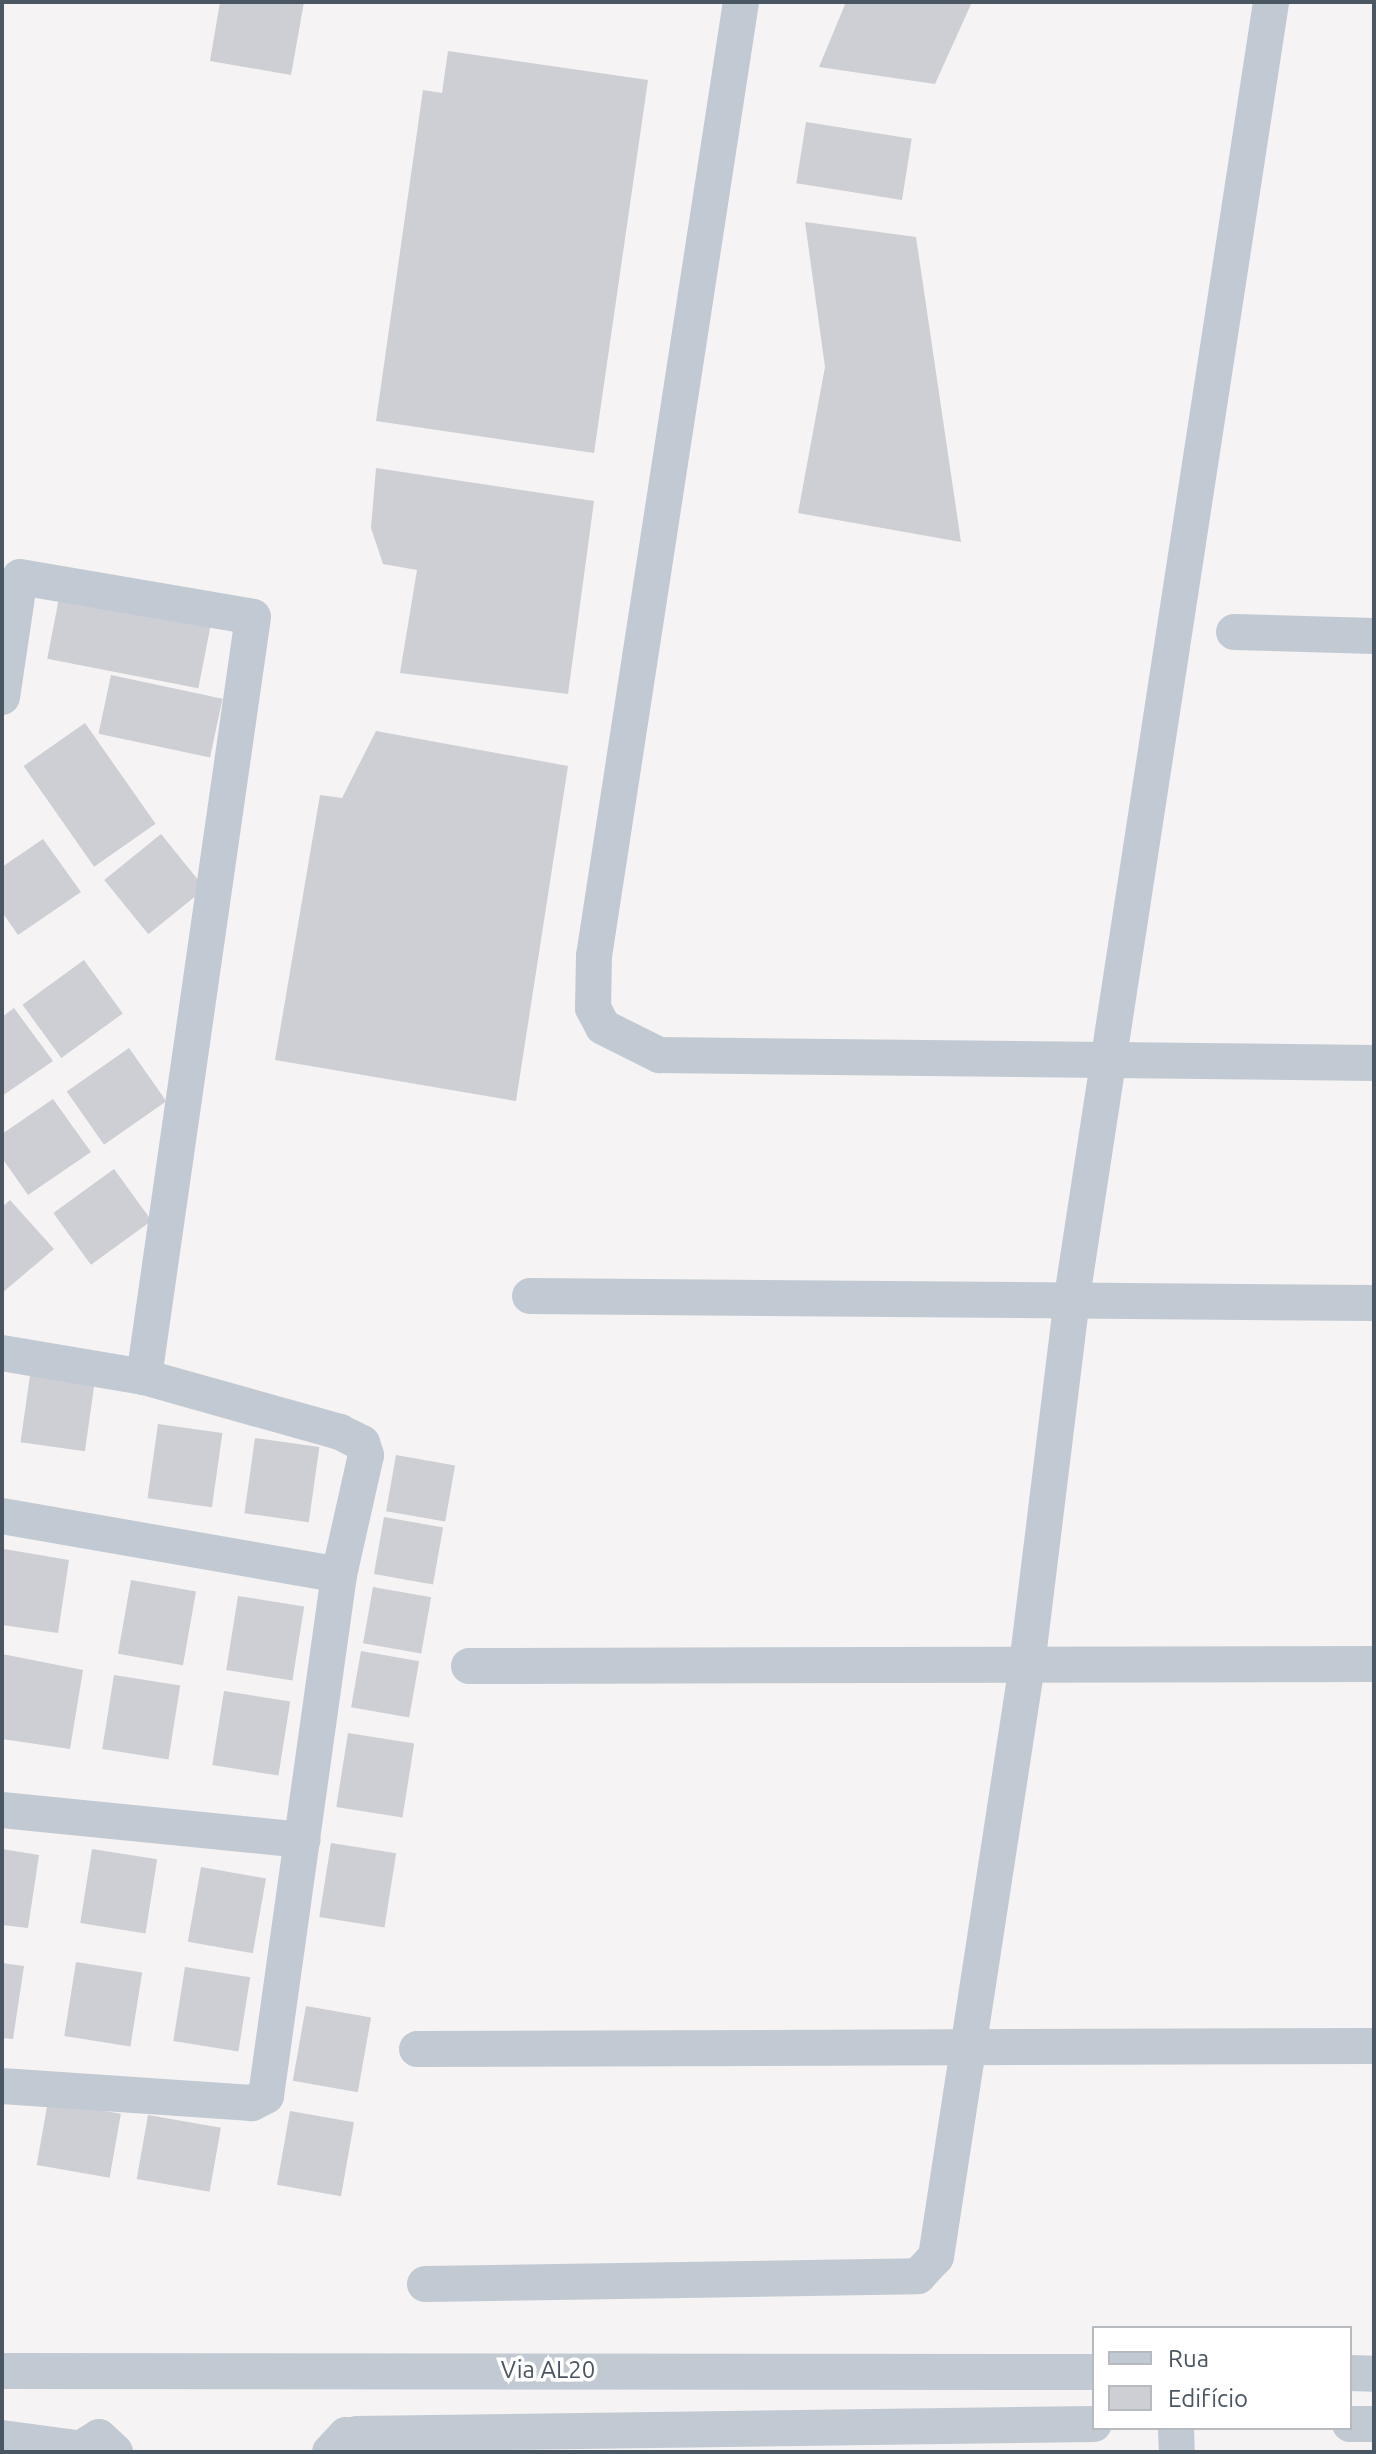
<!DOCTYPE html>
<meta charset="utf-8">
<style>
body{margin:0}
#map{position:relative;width:1376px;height:2454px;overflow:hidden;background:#f5f3f3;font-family:Ubuntu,sans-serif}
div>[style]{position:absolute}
.building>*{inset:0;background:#cdcfd5;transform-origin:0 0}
.minor>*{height:36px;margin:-18px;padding:0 18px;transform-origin:18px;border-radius:18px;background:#c1cad2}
span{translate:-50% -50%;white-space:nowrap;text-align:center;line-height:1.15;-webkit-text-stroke:7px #fff;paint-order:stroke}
.street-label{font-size:24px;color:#4a5661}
.frame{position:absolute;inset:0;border:4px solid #4a5661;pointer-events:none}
.legend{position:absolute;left:1092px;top:2326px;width:260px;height:104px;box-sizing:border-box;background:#fff;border:2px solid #b7bbc0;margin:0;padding:10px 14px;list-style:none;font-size:24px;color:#4a5661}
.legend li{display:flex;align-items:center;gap:16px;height:40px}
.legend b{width:40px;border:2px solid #b7bbc0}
</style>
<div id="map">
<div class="building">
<i style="clip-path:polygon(220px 2px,304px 2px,291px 75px,210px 61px)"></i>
<i style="clip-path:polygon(846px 2px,972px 2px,935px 84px,819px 67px)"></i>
<i style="clip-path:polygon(448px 51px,648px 80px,594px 453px,376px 421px,423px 90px,442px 93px)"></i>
<i style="left:806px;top:122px;width:107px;height:62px;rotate:9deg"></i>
<i style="clip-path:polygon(805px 222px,916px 237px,961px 542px,798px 513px,825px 367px)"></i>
<i style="clip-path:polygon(376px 468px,594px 501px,568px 694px,400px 673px,417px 570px,383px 564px,371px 528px)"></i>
<i style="left:60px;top:593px;width:154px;height:67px;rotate:11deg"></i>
<i style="left:111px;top:675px;width:114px;height:60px;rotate:12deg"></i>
<i style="left:85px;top:723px;width:123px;height:75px;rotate:55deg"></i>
<i style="clip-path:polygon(376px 731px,568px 766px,516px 1101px,275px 1060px,320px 795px,342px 798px)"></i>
<i style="left:161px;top:834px;width:70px;height:73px;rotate:51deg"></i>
<i style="clip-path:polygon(43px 839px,81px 892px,18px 935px,2px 912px,2px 867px)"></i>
<i style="left:84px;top:960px;width:66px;height:76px;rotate:54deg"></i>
<i style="clip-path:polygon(14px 1008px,53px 1061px,2px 1096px,2px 1017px)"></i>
<i style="left:129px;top:1048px;width:65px;height:76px;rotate:55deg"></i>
<i style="clip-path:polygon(53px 1099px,91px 1152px,28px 1195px,2px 1158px,2px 1134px)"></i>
<i style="left:114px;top:1169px;width:64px;height:75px;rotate:54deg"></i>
<i style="clip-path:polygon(10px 1200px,54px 1249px,2px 1293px,2px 1207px)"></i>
<i style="left:31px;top:1368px;width:65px;height:75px;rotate:8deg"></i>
<i style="left:158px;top:1424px;width:65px;height:75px;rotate:8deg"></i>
<i style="left:255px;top:1438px;width:65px;height:76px;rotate:8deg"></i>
<i style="left:396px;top:1455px;width:60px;height:57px;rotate:10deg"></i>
<i style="left:384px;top:1517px;width:60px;height:58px;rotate:10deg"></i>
<i style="clip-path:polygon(4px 1549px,69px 1560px,58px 1633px,2px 1625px)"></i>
<i style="left:131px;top:1580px;width:66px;height:75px;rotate:10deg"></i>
<i style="left:373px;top:1587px;width:59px;height:57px;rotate:10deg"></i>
<i style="left:238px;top:1596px;width:67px;height:75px;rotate:9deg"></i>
<i style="left:361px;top:1651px;width:59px;height:57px;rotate:10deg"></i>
<i style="clip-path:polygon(2px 1654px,83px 1670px,70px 1749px,2px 1739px)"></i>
<i style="left:114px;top:1675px;width:67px;height:75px;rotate:9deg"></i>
<i style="left:224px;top:1691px;width:67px;height:75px;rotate:9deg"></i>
<i style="left:348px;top:1733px;width:67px;height:75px;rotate:9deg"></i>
<i style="left:331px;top:1843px;width:66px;height:75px;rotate:9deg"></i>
<i style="clip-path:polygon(2px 1849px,39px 1855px,28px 1928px,2px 1925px)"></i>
<i style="left:92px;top:1849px;width:66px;height:75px;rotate:9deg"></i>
<i style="left:201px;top:1867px;width:66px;height:76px;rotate:10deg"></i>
<i style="left:76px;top:1962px;width:67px;height:75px;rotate:9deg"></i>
<i style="clip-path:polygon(2px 1963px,24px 1966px,13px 2039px,2px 2038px)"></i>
<i style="left:185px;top:1967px;width:66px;height:75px;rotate:9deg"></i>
<i style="left:306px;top:2006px;width:66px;height:76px;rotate:10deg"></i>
<i style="left:48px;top:2101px;width:74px;height:65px;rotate:10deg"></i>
<i style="left:290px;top:2111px;width:65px;height:75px;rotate:10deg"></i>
<i style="left:148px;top:2115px;width:74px;height:65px;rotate:10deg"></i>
</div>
<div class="minor">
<i style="left:741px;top:2px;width:965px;rotate:98.76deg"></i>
<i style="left:594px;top:956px;width:52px;rotate:91.1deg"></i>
<i style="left:593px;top:1008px;width:21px;rotate:62deg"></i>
<i style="left:603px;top:1027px;width:63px;rotate:26.6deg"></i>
<i style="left:659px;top:1055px;width:715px;rotate:0.64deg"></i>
<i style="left:1234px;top:632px;width:140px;rotate:1.6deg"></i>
<i style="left:2px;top:697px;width:121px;rotate:-81.5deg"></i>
<i style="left:20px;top:577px;width:236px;rotate:9.7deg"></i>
<i style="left:253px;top:617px;width:768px;rotate:98.16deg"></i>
<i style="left:530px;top:1296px;width:844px;rotate:0.48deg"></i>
<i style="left:2px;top:1353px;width:144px;rotate:9.6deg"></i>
<i style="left:144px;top:1377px;width:204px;rotate:15.7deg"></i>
<i style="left:340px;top:1432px;width:25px;rotate:27deg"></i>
<i style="left:362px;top:1443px;width:13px;rotate:72deg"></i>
<i style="left:366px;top:1455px;width:123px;rotate:102.7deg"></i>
<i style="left:339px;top:1575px;width:526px;rotate:97.98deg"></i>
<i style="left:266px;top:2096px;width:16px;rotate:153deg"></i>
<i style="left:252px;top:2103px;width:251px;rotate:-176.1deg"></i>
<i style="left:2px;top:1516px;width:342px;rotate:9.9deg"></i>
<i style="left:469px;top:1666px;width:905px;rotate:-0.13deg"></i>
<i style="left:2px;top:1810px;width:302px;rotate:5.7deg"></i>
<i style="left:417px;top:2049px;width:957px;rotate:-0.18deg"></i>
<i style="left:425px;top:2284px;width:493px;rotate:-0.9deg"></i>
<i style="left:918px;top:2276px;width:26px;rotate:-47deg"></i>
<i style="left:936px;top:2257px;width:599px;rotate:-81.26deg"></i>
<i style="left:1027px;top:1665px;width:371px;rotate:-83deg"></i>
<i style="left:1072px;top:1297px;width:1310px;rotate:-81.26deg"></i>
<i style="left:2px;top:2371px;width:1092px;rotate:0.05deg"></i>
<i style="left:1350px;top:2373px;width:24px;rotate:2deg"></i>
<i style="left:1350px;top:2424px;width:24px"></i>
<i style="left:1176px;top:2428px;width:24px;rotate:88deg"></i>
<i style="left:356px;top:2434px;width:738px;rotate:-0.78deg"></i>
<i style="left:2px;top:2438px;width:75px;rotate:7.7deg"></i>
<i style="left:75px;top:2452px;width:28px;rotate:-32deg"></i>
<i style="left:99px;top:2437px;width:22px;rotate:43deg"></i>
<i style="left:330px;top:2452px;width:23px;rotate:-47deg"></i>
<i style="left:346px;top:2435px;width:29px;rotate:18deg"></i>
</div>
<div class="street-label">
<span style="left:548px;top:2370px">Via AL20</span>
</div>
<div class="frame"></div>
<ul class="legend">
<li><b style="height:10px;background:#c1cad2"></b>Rua</li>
<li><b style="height:22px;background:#cdcfd5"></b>Edifício</li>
</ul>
</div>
